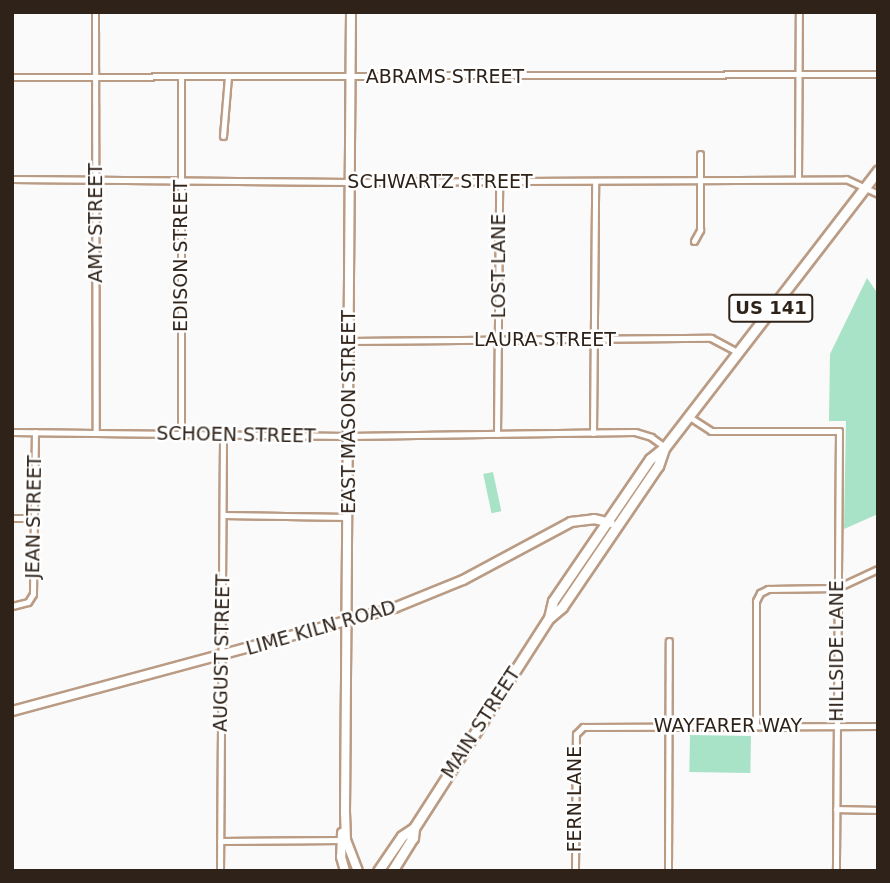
<!DOCTYPE html>
<style>
body{margin:0}
#map{position:relative;width:890px;height:883px;overflow:hidden;background:#fafafa;font-family:"DejaVu Sans",sans-serif}
div>[style]{position:absolute}
.green>*{inset:0;background:#a8e2c7;transform-origin:0 0}
.roads{filter:drop-shadow(2px 0 #ba9b84) drop-shadow(-2px 0 #ba9b84) drop-shadow(0 2px #ba9b84) drop-shadow(0 -2px #ba9b84)}
.minor>*{height:5px;margin:-2.5px;padding:0 2.5px;transform-origin:2.5px;border-radius:2.5px;background:#fff}
.secondary>*{height:8px;margin:-4px;padding:0 4px;transform-origin:4px;border-radius:4px;background:#fff}
.primary>*{height:9px;margin:-4.5px;padding:0 4.5px;transform-origin:4.5px;border-radius:4.5px;background:#fff}
span{translate:-50% -50%;white-space:nowrap;text-align:center;line-height:1.15;-webkit-text-stroke:5px #fff;paint-order:stroke}
.shield-label span{padding:2px 5px;background:#fff;border:2px solid;border-radius:5px;-webkit-text-stroke-width:0}
.shield-label{font-size:18px;color:#2e2219;font-weight:700}
.street-label{font-size:19px;color:#2e2219}
.frame{position:absolute;inset:0;border:14px solid #2e2219;pointer-events:none}
</style>
<div id="map">
<div class="green">
<i style="clip-path:polygon(867px 278px,878px 294px,878px 514px,844px 529px,846px 421px,829px 421px,830px 354px)"></i>
<i style="left:493px;top:472px;width:40px;height:10px;rotate:78deg"></i>
<i style="left:690px;top:735px;width:61px;height:37px;rotate:1deg"></i>
</div>
<div class="roads">
<div class="minor">
<i style="left:95px;top:12px;width:421px;rotate:89.9deg"></i>
<i style="left:12px;top:77px;width:866px;rotate:-0.2deg"></i>
<i style="left:181px;top:77px;width:357px;rotate:90deg"></i>
<i style="left:223px;top:136px;width:59px;rotate:-85.2deg"></i>
<i style="left:12px;top:179px;width:338px;rotate:0.5deg"></i>
<i style="left:350px;top:182px;width:496px;rotate:-0.3deg"></i>
<i style="left:846px;top:179px;width:35px;rotate:25deg"></i>
<i style="left:798px;top:179px;width:167px;rotate:-89.7deg"></i>
<i style="left:694px;top:241px;width:13px;rotate:-61deg"></i>
<i style="left:700px;top:230px;width:76px;rotate:-90deg"></i>
<i style="left:349px;top:341px;width:362px;rotate:-0.5deg"></i>
<i style="left:711px;top:338px;width:30px;rotate:28deg"></i>
<i style="left:688px;top:416px;width:27px;rotate:33deg"></i>
<i style="left:711px;top:431px;width:128px"></i>
<i style="left:839px;top:431px;width:440px;rotate:90.4deg"></i>
<i style="left:12px;top:432px;width:336px;rotate:0.7deg"></i>
<i style="left:348px;top:436px;width:287px;rotate:-0.8deg"></i>
<i style="left:635px;top:432px;width:17px;rotate:17deg"></i>
<i style="left:651px;top:437px;width:17px;rotate:36deg"></i>
<i style="left:593px;top:433px;width:252px;rotate:-89.5deg"></i>
<i style="left:497px;top:434px;width:253px;rotate:-89.5deg"></i>
<i style="left:223px;top:515px;width:125px;rotate:0.9deg"></i>
<i style="left:12px;top:518px;width:22px"></i>
<i style="left:12px;top:606px;width:16px;rotate:-14deg"></i>
<i style="left:28px;top:602px;width:9px;rotate:-58deg"></i>
<i style="left:33px;top:594px;width:162px;rotate:-89.3deg"></i>
<i style="left:756px;top:726px;width:125px;rotate:-90deg"></i>
<i style="left:756px;top:601px;width:9px;rotate:-63deg"></i>
<i style="left:760px;top:593px;width:9px;rotate:-27deg"></i>
<i style="left:768px;top:589px;width:69px;rotate:-0.8deg"></i>
<i style="left:837px;top:588px;width:45px;rotate:-24.9deg"></i>
<i style="left:836px;top:809px;width:42px;rotate:1.4deg"></i>
<i style="left:220px;top:841px;width:123px;rotate:-0.5deg"></i>
<i style="left:220px;top:871px;width:436px;rotate:-89.6deg"></i>
<i style="left:575px;top:871px;width:137px;rotate:-89.6deg"></i>
<i style="left:576px;top:734px;width:10px;rotate:-45deg"></i>
<i style="left:583px;top:727px;width:295px;rotate:-0.2deg"></i>
<i style="left:668px;top:871px;width:230px;rotate:-89.8deg"></i>
</div>
<div class="secondary">
<i style="left:351px;top:12px;width:800px;rotate:90.43deg"></i>
<i style="left:345px;top:812px;width:28px;rotate:88deg"></i>
<i style="left:346px;top:840px;width:33px;rotate:69deg"></i>
<i style="left:12px;top:711px;width:396px;rotate:-15.1deg"></i>
<i style="left:394px;top:608px;width:74px;rotate:-22.1deg"></i>
<i style="left:463px;top:580px;width:123px;rotate:-28.2deg"></i>
<i style="left:571px;top:522px;width:23px;rotate:-7deg"></i>
<i style="left:594px;top:519px;width:17px;rotate:13deg"></i>
<i style="left:342px;top:833px;width:24px;rotate:92deg"></i>
<i style="left:341px;top:857px;width:15px;rotate:74deg"></i>
</div>
<div class="primary">
<i style="left:549px;top:618px;width:17px;rotate:-77deg"></i>
<i style="left:553px;top:601px;width:172px;rotate:-55.7deg"></i>
<i style="left:650px;top:459px;width:19px;rotate:-39deg"></i>
<i style="left:665px;top:447px;width:349px;rotate:-52.4deg"></i>
<i style="left:378px;top:871px;width:42px;rotate:-55.6deg"></i>
<i style="left:402px;top:836px;width:14px;rotate:-34deg"></i>
<i style="left:414px;top:828px;width:250px;rotate:-57.3deg"></i>
<i style="left:549px;top:618px;width:17px;rotate:-40deg"></i>
<i style="left:562px;top:607px;width:171px;rotate:-55.8deg"></i>
<i style="left:658px;top:466px;width:18px;rotate:-71deg"></i>
<i style="left:392px;top:871px;width:39px;rotate:-58deg"></i>
<i style="left:413px;top:838px;width:10px;rotate:-84deg"></i>
</div>
</div>
<div class="shield-label">
<span style="left:771px;top:308px">US 141</span>
</div>
<div class="street-label">
<span style="left:445px;top:77px">ABRAMS STREET</span>
<span style="left:440px;top:182px">SCHWARTZ STREET</span>
<span style="left:96px;top:223px;rotate:-90deg">AMY STREET</span>
<span style="left:181px;top:256px;rotate:-90deg">EDISON STREET</span>
<span style="left:499px;top:266px;rotate:-90deg">LOST LANE</span>
<span style="left:545px;top:340px">LAURA STREET</span>
<span style="left:349px;top:412px;rotate:-90deg">EAST MASON STREET</span>
<span style="left:236px;top:435px;rotate:1deg">SCHOEN STREET</span>
<span style="left:34px;top:517px;rotate:-89deg">JEAN STREET</span>
<span style="left:321px;top:628px;rotate:-16deg">LIME KILN ROAD</span>
<span style="left:837px;top:651px;rotate:-90deg">HILLSIDE LANE</span>
<span style="left:222px;top:653px;rotate:-89deg">AUGUST STREET</span>
<span style="left:481px;top:723px;rotate:-57deg">MAIN STREET</span>
<span style="left:728px;top:726px">WAYFARER WAY</span>
<span style="left:575px;top:799px;rotate:-90deg">FERN LANE</span>
</div>
<div class="frame"></div>
</div>
